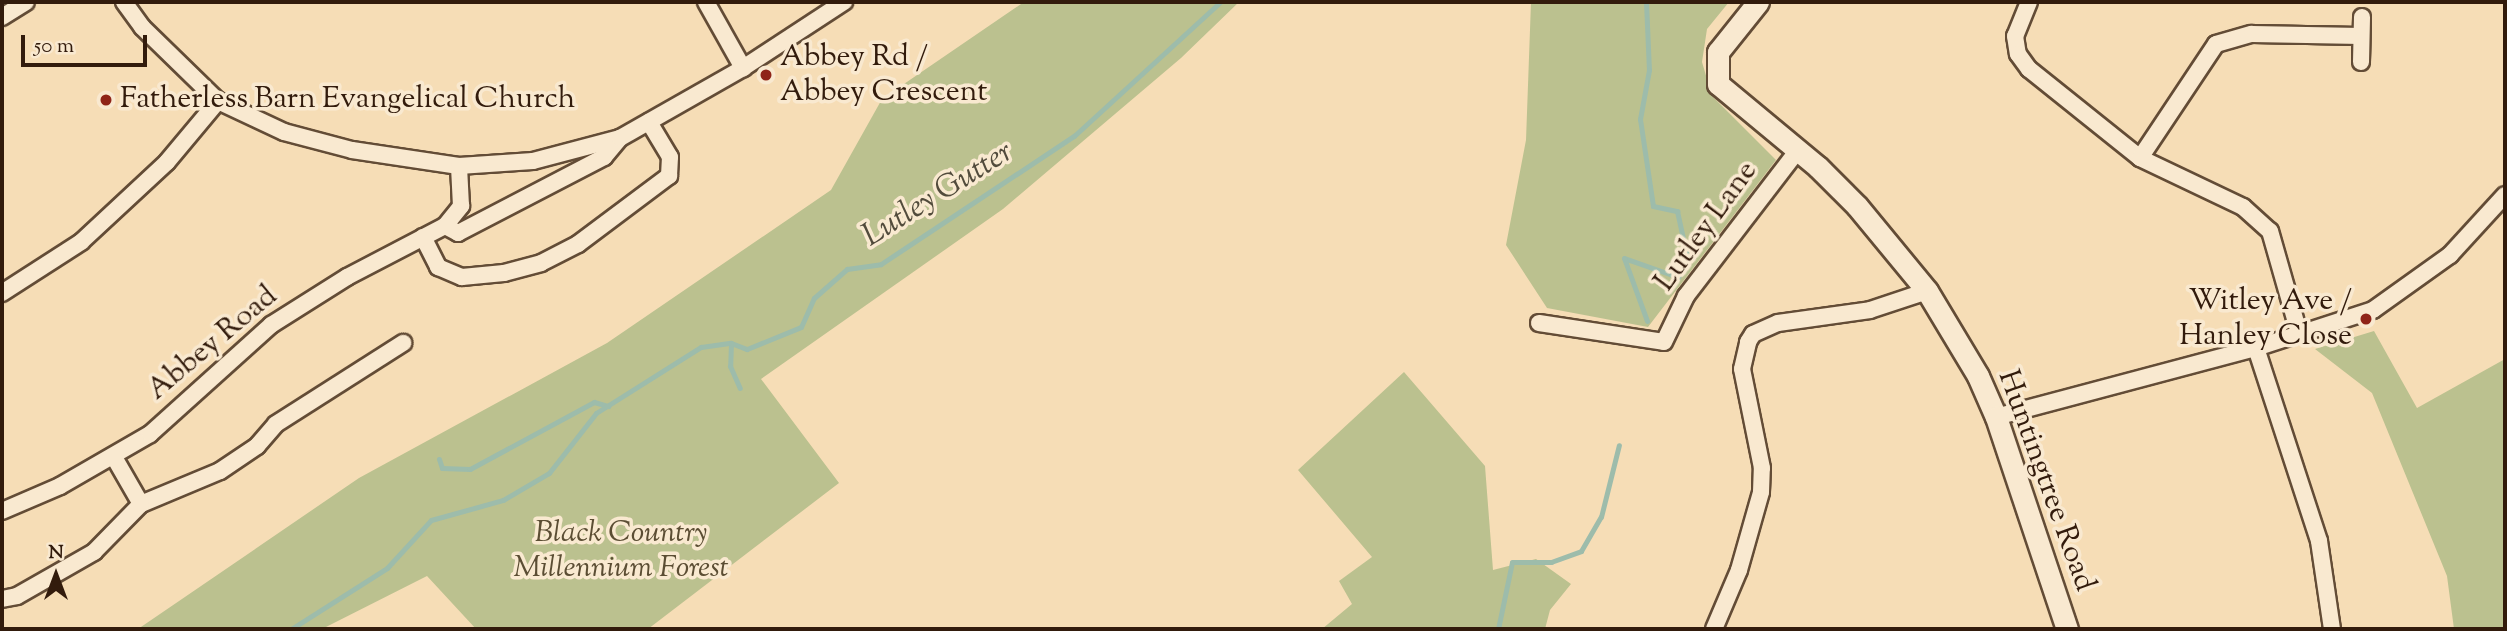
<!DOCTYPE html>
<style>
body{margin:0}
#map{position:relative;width:2507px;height:631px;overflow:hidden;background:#f6ddb6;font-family:"Sorts Mill Goudy",serif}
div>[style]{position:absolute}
.green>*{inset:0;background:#bbc18f}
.stream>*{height:5px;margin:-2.5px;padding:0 2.5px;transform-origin:2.5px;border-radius:2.5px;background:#9dbcab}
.roads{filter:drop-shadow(2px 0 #634c36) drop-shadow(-2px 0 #634c36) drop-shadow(0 2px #634c36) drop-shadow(0 -2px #634c36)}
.street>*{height:16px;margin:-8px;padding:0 8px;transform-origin:8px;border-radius:8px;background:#f9e9d0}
.secondary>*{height:21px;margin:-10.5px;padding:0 10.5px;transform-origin:10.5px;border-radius:10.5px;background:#f9e9d0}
.dots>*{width:19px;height:19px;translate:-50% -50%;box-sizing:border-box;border:4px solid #f9e9d0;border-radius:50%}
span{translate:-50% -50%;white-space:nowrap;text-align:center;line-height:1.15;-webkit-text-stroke:7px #f9e9d0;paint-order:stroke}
.poi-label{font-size:30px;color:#321b0c}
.left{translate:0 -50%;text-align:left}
.right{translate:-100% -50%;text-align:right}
.street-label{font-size:30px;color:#321b0c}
.park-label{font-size:30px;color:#5b4d33;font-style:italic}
.water-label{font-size:32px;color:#524b3c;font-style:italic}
.frame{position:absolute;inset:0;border:4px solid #321b0c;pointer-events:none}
.north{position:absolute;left:21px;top:540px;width:70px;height:70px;-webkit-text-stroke:5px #f9e9d0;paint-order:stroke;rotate:0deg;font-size:19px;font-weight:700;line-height:28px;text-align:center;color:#321b0c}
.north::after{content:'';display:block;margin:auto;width:24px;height:32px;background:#321b0c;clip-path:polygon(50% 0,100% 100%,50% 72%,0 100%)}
.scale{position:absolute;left:21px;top:35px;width:126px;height:32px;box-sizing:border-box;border:4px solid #321b0c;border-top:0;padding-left:9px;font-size:21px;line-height:24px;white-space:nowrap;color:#321b0c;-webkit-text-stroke:5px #f9e9d0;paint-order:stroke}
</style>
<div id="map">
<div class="green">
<i style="clip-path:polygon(1024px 2px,1239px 2px,1181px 58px,1003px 209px,761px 379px,839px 483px,648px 629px,476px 629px,427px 576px,322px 629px,138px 629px,359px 478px,607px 343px,831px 190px,882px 99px)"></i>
<i style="clip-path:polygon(1531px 2px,1729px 2px,1707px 29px,1702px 62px,1712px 96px,1776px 160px,1648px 327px,1547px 308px,1506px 245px,1526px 140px)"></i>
<i style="clip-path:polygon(2374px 331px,2417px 408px,2505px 359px,2505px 629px,2454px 629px,2447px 576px,2372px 393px,2315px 349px)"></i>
<i style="clip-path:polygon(1404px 372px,1485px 466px,1493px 570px,1536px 559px,1571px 584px,1550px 610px,1545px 629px,1322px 629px,1352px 604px,1339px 581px,1372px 557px,1298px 470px)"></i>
</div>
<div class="stream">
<i style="left:1646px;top:2px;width:68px;rotate:87.5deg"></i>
<i style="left:1649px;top:70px;width:50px;rotate:100.4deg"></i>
<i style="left:1640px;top:119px;width:88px;rotate:81.5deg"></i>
<i style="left:1653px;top:206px;width:25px;rotate:12deg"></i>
<i style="left:1677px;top:211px;width:51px;rotate:77.6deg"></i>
<i style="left:1688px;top:261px;width:19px;rotate:122deg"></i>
<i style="left:1678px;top:277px;width:57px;rotate:-160.6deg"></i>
<i style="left:1624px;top:258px;width:67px;rotate:69.9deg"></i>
<i style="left:731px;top:343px;width:23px;rotate:92deg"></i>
<i style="left:730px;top:366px;width:24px;rotate:66deg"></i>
<i style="left:439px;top:459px;width:9px;rotate:72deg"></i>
<i style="left:442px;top:468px;width:28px;rotate:2deg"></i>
<i style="left:470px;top:469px;width:141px;rotate:-28.4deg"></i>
<i style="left:594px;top:402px;width:15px;rotate:16deg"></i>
<i style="left:291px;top:629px;width:114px;rotate:-32.4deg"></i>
<i style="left:387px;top:568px;width:65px;rotate:-47.5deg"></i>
<i style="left:431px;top:520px;width:75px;rotate:-15.5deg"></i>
<i style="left:503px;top:500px;width:53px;rotate:-30.4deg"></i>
<i style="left:549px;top:473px;width:76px;rotate:-51.9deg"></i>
<i style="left:596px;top:413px;width:124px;rotate:-32.2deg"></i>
<i style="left:701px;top:347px;width:30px;rotate:-8deg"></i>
<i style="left:731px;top:343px;width:17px;rotate:21deg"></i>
<i style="left:747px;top:349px;width:58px;rotate:-22.2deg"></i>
<i style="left:801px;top:327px;width:32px;rotate:-66deg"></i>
<i style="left:814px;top:298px;width:44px;rotate:-41.3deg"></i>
<i style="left:847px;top:269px;width:34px;rotate:-8deg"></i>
<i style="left:881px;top:264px;width:232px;rotate:-33.6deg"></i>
<i style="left:1074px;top:136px;width:198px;rotate:-42.5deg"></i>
<i style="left:1498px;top:629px;width:68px;rotate:-78.2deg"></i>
<i style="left:1512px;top:562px;width:39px"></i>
<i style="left:1551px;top:562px;width:32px;rotate:-20deg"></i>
<i style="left:1581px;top:551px;width:39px;rotate:-60deg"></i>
<i style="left:1601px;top:517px;width:74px;rotate:-76deg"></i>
</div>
<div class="roads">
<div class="street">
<i style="left:124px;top:2px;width:31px;rotate:54deg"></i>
<i style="left:142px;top:27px;width:106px;rotate:44.2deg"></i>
<i style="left:218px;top:101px;width:73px;rotate:25.2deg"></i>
<i style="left:284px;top:132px;width:70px;rotate:14.8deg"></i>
<i style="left:352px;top:150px;width:108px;rotate:8.5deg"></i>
<i style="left:459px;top:166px;width:74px;rotate:-3.9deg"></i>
<i style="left:533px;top:161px;width:90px;rotate:-14.8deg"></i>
<i style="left:706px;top:2px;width:76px;rotate:60.7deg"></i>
<i style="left:2029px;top:2px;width:37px;rotate:112deg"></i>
<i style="left:2015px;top:36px;width:18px;rotate:81deg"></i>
<i style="left:2018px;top:54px;width:19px;rotate:54deg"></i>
<i style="left:2029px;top:69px;width:142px;rotate:38.7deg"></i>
<i style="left:2140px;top:158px;width:114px;rotate:25.4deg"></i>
<i style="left:2243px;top:207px;width:36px;rotate:42deg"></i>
<i style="left:2270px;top:231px;width:106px;rotate:74.1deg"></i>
<i style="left:2px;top:17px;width:28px;rotate:-32deg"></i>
<i style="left:2361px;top:62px;width:45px;rotate:-88.7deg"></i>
<i style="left:2140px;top:158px;width:137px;rotate:-56.3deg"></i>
<i style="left:2216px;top:44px;width:37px;rotate:-16deg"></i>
<i style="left:2252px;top:34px;width:109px;rotate:1.1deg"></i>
<i style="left:445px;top:226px;width:26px;rotate:-51deg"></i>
<i style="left:461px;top:206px;width:40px;rotate:-92.9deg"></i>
<i style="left:423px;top:237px;width:34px;rotate:63deg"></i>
<i style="left:438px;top:267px;width:26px;rotate:23deg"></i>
<i style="left:462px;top:277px;width:42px;rotate:-5.4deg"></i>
<i style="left:504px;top:273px;width:38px;rotate:-15deg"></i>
<i style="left:541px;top:263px;width:42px;rotate:-27.2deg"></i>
<i style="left:578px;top:244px;width:114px;rotate:-36.8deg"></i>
<i style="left:669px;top:176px;width:19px;rotate:-87deg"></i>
<i style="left:670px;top:157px;width:41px;rotate:-121deg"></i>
<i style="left:2px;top:293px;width:94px;rotate:-32.8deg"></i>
<i style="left:81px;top:242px;width:117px;rotate:-42.9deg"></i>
<i style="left:167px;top:162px;width:80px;rotate:-50.1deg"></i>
<i style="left:1539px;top:323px;width:126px;rotate:8.6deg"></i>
<i style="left:1664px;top:342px;width:51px;rotate:-64.4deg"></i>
<i style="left:1686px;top:296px;width:185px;rotate:-52.5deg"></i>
<i style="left:2256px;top:348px;width:203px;rotate:71.9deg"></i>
<i style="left:2319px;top:541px;width:89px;rotate:81.6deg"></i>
<i style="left:1996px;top:417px;width:269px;rotate:-14.9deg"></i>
<i style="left:2256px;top:348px;width:123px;rotate:-18deg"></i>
<i style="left:2373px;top:310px;width:95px;rotate:-35.5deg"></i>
<i style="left:2450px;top:255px;width:81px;rotate:-47.5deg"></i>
<i style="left:141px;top:504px;width:86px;rotate:-22.7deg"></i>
<i style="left:220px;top:471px;width:45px;rotate:-34deg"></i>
<i style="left:257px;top:446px;width:29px;rotate:-49deg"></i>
<i style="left:276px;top:424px;width:151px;rotate:-32.5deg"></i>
<i style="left:2px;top:511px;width:63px;rotate:-23.3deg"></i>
<i style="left:60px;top:486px;width:104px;rotate:-30deg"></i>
<i style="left:150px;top:434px;width:163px;rotate:-42deg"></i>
<i style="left:271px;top:325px;width:90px;rotate:-32.3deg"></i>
<i style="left:347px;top:277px;width:110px;rotate:-27.5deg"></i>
<i style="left:445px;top:226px;width:15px;rotate:28deg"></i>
<i style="left:458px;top:233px;width:165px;rotate:-27.5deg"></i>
<i style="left:604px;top:157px;width:25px;rotate:-50deg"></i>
<i style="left:620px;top:138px;width:142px;rotate:-29.6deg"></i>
<i style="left:743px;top:68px;width:121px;rotate:-33.2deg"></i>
<i style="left:2px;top:599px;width:15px;rotate:-11deg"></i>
<i style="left:17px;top:596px;width:89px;rotate:-29.7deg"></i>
<i style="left:94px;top:552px;width:67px;rotate:-45.6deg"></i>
<i style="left:141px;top:504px;width:54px;rotate:-119.9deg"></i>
<i style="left:1714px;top:629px;width:64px;rotate:-67deg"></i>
<i style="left:1739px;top:570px;width:81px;rotate:-74.2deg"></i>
<i style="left:1761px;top:492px;width:24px;rotate:-88deg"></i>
<i style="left:1762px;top:468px;width:101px;rotate:-101.4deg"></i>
<i style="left:1742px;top:369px;width:28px;rotate:-77deg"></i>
<i style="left:1748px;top:342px;width:9px;rotate:-58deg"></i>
<i style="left:1753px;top:334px;width:27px;rotate:-24deg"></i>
<i style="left:1778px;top:323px;width:93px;rotate:-8deg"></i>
<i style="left:1870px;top:310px;width:60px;rotate:-18.4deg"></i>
</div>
<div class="secondary">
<i style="left:1758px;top:2px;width:64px;rotate:128.7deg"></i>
<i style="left:1718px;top:52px;width:32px;rotate:90deg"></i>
<i style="left:1718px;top:84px;width:130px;rotate:39.7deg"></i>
<i style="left:1818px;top:167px;width:55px;rotate:45deg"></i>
<i style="left:1857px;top:206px;width:110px;rotate:50.5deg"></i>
<i style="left:1927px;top:291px;width:99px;rotate:59deg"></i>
<i style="left:1978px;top:376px;width:45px;rotate:66.3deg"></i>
<i style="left:1996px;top:417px;width:224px;rotate:71.5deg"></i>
</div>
</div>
<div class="dots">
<i style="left:766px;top:75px;background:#8f2418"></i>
<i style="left:106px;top:100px;background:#8f2418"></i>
<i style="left:2366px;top:319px;background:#8f2418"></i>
</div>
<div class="poi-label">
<span class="left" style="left:780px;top:75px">Abbey Rd /<br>Abbey Crescent</span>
<span class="left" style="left:120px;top:100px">Fatherless Barn Evangelical Church</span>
<span class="right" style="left:2352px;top:319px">Witley Ave /<br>Hanley Close</span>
</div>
<div class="street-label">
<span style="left:1707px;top:227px;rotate:-54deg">Lutley Lane</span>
<span style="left:213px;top:344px;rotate:-40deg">Abbey Road</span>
<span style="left:2045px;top:481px;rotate:70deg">Huntingtree Road</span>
</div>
<div class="park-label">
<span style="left:621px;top:551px">Black Country<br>Millennium Forest</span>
</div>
<div class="water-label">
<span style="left:938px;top:195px;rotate:-32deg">Lutley Gutter</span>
</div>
<div class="frame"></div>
<div class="north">N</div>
<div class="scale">50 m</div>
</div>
